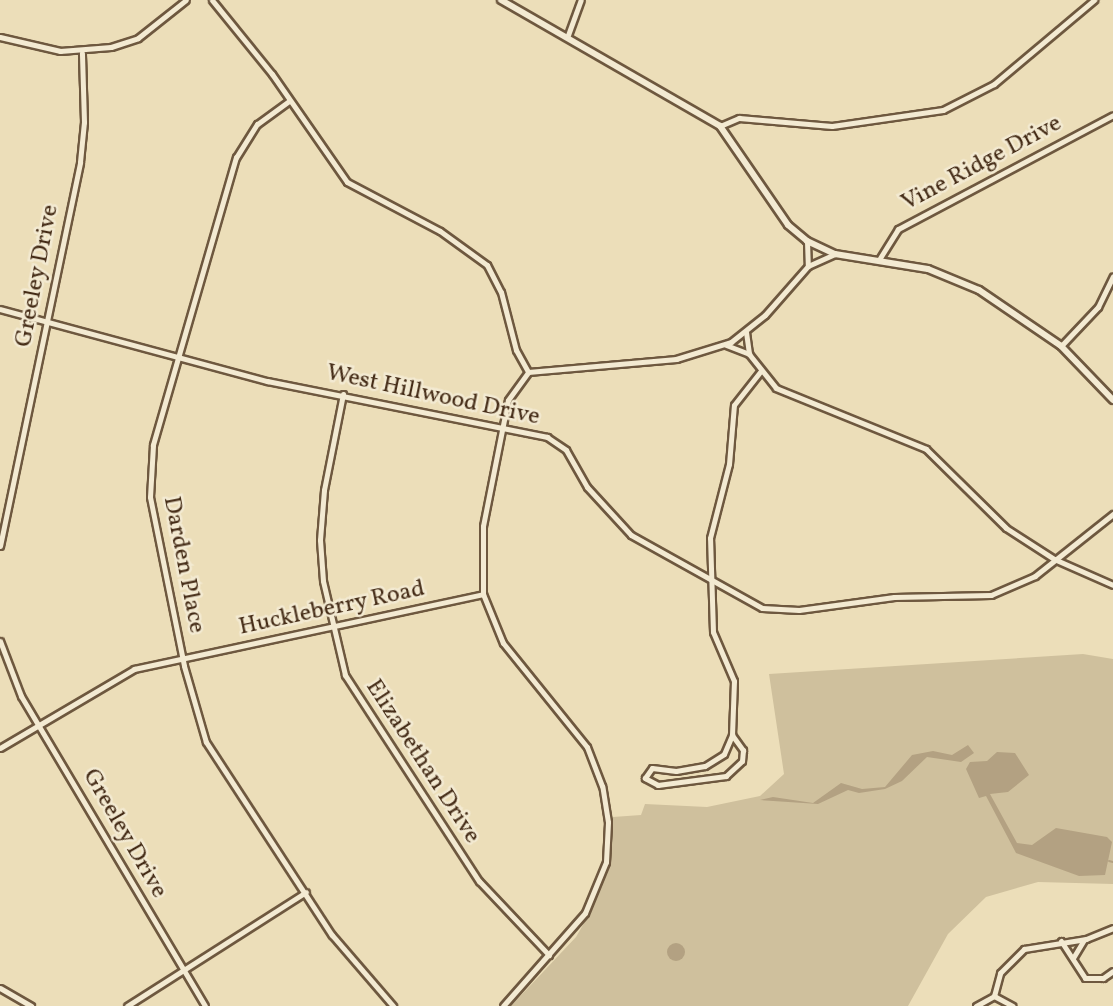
<!DOCTYPE html>
<style>
body{margin:0}
#map{position:relative;width:1113px;height:1006px;overflow:hidden;background:#ecdeb9;font-family:Vollkorn,serif}
div>[style]{position:absolute}
.green>*{inset:0;background:#cfc09d}
.water>*{inset:0;background:#b3a182}
.round{border-radius:50%}
.stream>*{height:2px;margin:-1px;padding:0 1px;transform-origin:1px;border-radius:1px;background:#b3a182}
.roads{filter:drop-shadow(2px 0 #6e583f) drop-shadow(-2px 0 #6e583f) drop-shadow(0 2px #6e583f) drop-shadow(0 -2px #6e583f)}
.minor>*{height:5px;margin:-2.5px;padding:0 2.5px;transform-origin:2.5px;border-radius:2.5px;background:#f3ead2}
.tertiary>*{height:6px;margin:-3px;padding:0 3px;transform-origin:3px;border-radius:3px;background:#f3ead2}
span{translate:-50% -50%;white-space:nowrap;text-align:center;line-height:1.15;-webkit-text-stroke:5px #f3ead2;paint-order:stroke}
.street-label{font-size:24px;color:#442b16}
</style>
<div id="map">
<div class="green">
<i style="clip-path:polygon(1083px 654px,1113px 659px,1113px 884px,1038px 882px,986px 897px,948px 934px,908px 1006px,511px 1006px,576px 937px,591px 911px,609px 860px,613px 817px,641px 815px,645px 804px,707px 807px,760px 796px,784px 774px,769px 674px)"></i>
</div>
<div class="water">
<i style="clip-path:polygon(968px 745px,974px 753px,961px 762px,927px 757px,902px 781px,885px 789px,859px 793px,848px 790px,818px 804px,760px 800px,773px 797px,813px 803px,841px 783px,862px 789px,885px 787px,912px 755px,933px 751px,952px 755px)"></i>
<i style="clip-path:polygon(997px 752px,1015px 753px,1029px 775px,1008px 792px,990px 794px,1017px 843px,1032px 845px,1056px 828px,1107px 837px,1112px 842px,1105px 875px,1079px 876px,1016px 853px,986px 796px,979px 798px,966px 769px,970px 762px,987px 761px)"></i>
<i class="round" style="left:667px;top:943px;width:18px;height:18px"></i>
</div>
<div class="stream">
<i style="left:1109px;top:861px;width:4px;rotate:14deg"></i>
</div>
<div class="roads">
<div class="minor">
<i style="left:212px;top:0;width:95px;rotate:51deg"></i>
<i style="left:272px;top:74px;width:131px;rotate:55.2deg"></i>
<i style="left:347px;top:182px;width:105px;rotate:27.8deg"></i>
<i style="left:440px;top:231px;width:58px;rotate:35.9deg"></i>
<i style="left:487px;top:265px;width:30px;rotate:63deg"></i>
<i style="left:501px;top:292px;width:60px;rotate:75.5deg"></i>
<i style="left:516px;top:350px;width:25px;rotate:61deg"></i>
<i style="left:568px;top:35px;width:37px;rotate:-70deg"></i>
<i style="left:0;top:37px;width:62px;rotate:13.1deg"></i>
<i style="left:60px;top:51px;width:51px;rotate:-4.5deg"></i>
<i style="left:111px;top:47px;width:28px;rotate:-18deg"></i>
<i style="left:138px;top:38px;width:61px;rotate:-38.4deg"></i>
<i style="left:289px;top:101px;width:39px;rotate:144deg"></i>
<i style="left:257px;top:124px;width:39px;rotate:122deg"></i>
<i style="left:236px;top:157px;width:300px;rotate:106.1deg"></i>
<i style="left:153px;top:445px;width:52px;rotate:93.3deg"></i>
<i style="left:150px;top:497px;width:172px;rotate:78.6deg"></i>
<i style="left:184px;top:666px;width:79px;rotate:73.9deg"></i>
<i style="left:206px;top:742px;width:230px;rotate:56.9deg"></i>
<i style="left:332px;top:935px;width:94px;rotate:49.3deg"></i>
<i style="left:720px;top:126px;width:21px;rotate:-23deg"></i>
<i style="left:739px;top:118px;width:93px;rotate:4.9deg"></i>
<i style="left:832px;top:126px;width:112px;rotate:-8.2deg"></i>
<i style="left:943px;top:110px;width:57px;rotate:-27deg"></i>
<i style="left:994px;top:84px;width:131px;rotate:-40deg"></i>
<i style="left:807px;top:241px;width:25px;rotate:88deg"></i>
<i style="left:880px;top:258px;width:34px;rotate:-58deg"></i>
<i style="left:898px;top:229px;width:243px;rotate:-27.9deg"></i>
<i style="left:0;top:309px;width:277px;rotate:15.1deg"></i>
<i style="left:267px;top:381px;width:286px;rotate:11.3deg"></i>
<i style="left:547px;top:437px;width:23px;rotate:34deg"></i>
<i style="left:566px;top:450px;width:43px;rotate:60.4deg"></i>
<i style="left:587px;top:487px;width:65px;rotate:47.5deg"></i>
<i style="left:631px;top:535px;width:150px;rotate:29.1deg"></i>
<i style="left:762px;top:608px;width:37px;rotate:3deg"></i>
<i style="left:799px;top:610px;width:96px;rotate:-7.8deg"></i>
<i style="left:894px;top:597px;width:97px;rotate:-1.2deg"></i>
<i style="left:991px;top:595px;width:48px;rotate:-23.4deg"></i>
<i style="left:1035px;top:576px;width:100px;rotate:-38.5deg"></i>
<i style="left:746px;top:332px;width:22px;rotate:82deg"></i>
<i style="left:749px;top:354px;width:43px;rotate:51.5deg"></i>
<i style="left:776px;top:388px;width:162px;rotate:22.1deg"></i>
<i style="left:926px;top:449px;width:112px;rotate:44.6deg"></i>
<i style="left:1006px;top:528px;width:57px;rotate:32.9deg"></i>
<i style="left:1054px;top:559px;width:64px;rotate:23.8deg"></i>
<i style="left:726px;top:345px;width:25px;rotate:21deg"></i>
<i style="left:1061px;top:346px;width:54px;rotate:-46.5deg"></i>
<i style="left:1098px;top:307px;width:34px;rotate:-64deg"></i>
<i style="left:343px;top:394px;width:98px;rotate:101.2deg"></i>
<i style="left:324px;top:490px;width:50px;rotate:94.6deg"></i>
<i style="left:320px;top:540px;width:41px;rotate:85.8deg"></i>
<i style="left:323px;top:581px;width:97px;rotate:76.8deg"></i>
<i style="left:345px;top:675px;width:246px;rotate:57deg"></i>
<i style="left:479px;top:881px;width:102px;rotate:46.6deg"></i>
<i style="left:0;top:546px;width:392px;rotate:-78.2deg"></i>
<i style="left:80px;top:162px;width:40px;rotate:-84.3deg"></i>
<i style="left:84px;top:122px;width:69px;rotate:-91.7deg"></i>
<i style="left:0;top:641px;width:59px;rotate:69.1deg"></i>
<i style="left:21px;top:696px;width:360px;rotate:59.3deg"></i>
<i style="left:732px;top:735px;width:54px;rotate:-87.9deg"></i>
<i style="left:734px;top:681px;width:53px;rotate:-113.2deg"></i>
<i style="left:713px;top:632px;width:94px;rotate:-91.8deg"></i>
<i style="left:710px;top:538px;width:76px;rotate:-75.6deg"></i>
<i style="left:729px;top:464px;width:59px;rotate:-85.2deg"></i>
<i style="left:734px;top:405px;width:42px;rotate:-51.8deg"></i>
<i style="left:732px;top:735px;width:19px;rotate:54deg"></i>
<i style="left:743px;top:750px;width:11px;rotate:95deg"></i>
<i style="left:742px;top:761px;width:22px;rotate:137deg"></i>
<i style="left:726px;top:776px;width:69px;rotate:172.5deg"></i>
<i style="left:658px;top:785px;width:15px;rotate:-152deg"></i>
<i style="left:645px;top:778px;width:12px;rotate:-55deg"></i>
<i style="left:652px;top:768px;width:24px;rotate:7deg"></i>
<i style="left:676px;top:771px;width:29px;rotate:-10deg"></i>
<i style="left:705px;top:766px;width:22px;rotate:-32deg"></i>
<i style="left:724px;top:754px;width:21px;rotate:-67deg"></i>
<i style="left:0;top:748px;width:156px;rotate:-30.5deg"></i>
<i style="left:134px;top:669px;width:357px;rotate:-12.1deg"></i>
<i style="left:1061px;top:941px;width:44px;rotate:57deg"></i>
<i style="left:1085px;top:978px;width:18px"></i>
<i style="left:1103px;top:978px;width:12px;rotate:-35deg"></i>
<i style="left:1073px;top:958px;width:21px;rotate:-59deg"></i>
<i style="left:0;top:988px;width:36px;rotate:30deg"></i>
<i style="left:994px;top:996px;width:24px;rotate:-75deg"></i>
<i style="left:1000px;top:973px;width:34px;rotate:-45deg"></i>
<i style="left:1024px;top:949px;width:63px;rotate:-9.2deg"></i>
<i style="left:1086px;top:939px;width:29px;rotate:-22deg"></i>
<i style="left:127px;top:1006px;width:212px;rotate:-32.5deg"></i>
<i style="left:503px;top:1006px;width:124px;rotate:-48.6deg"></i>
<i style="left:585px;top:913px;width:55px;rotate:-67.6deg"></i>
<i style="left:606px;top:862px;width:40px;rotate:-87.1deg"></i>
<i style="left:608px;top:822px;width:36px;rotate:-99deg"></i>
<i style="left:602px;top:786px;width:42px;rotate:-111deg"></i>
<i style="left:587px;top:747px;width:134px;rotate:-128.9deg"></i>
<i style="left:503px;top:643px;width:53px;rotate:-112.2deg"></i>
<i style="left:483px;top:594px;width:68px;rotate:-90deg"></i>
<i style="left:483px;top:526px;width:128px;rotate:-78.8deg"></i>
<i style="left:508px;top:400px;width:34px;rotate:-54deg"></i>
<i style="left:528px;top:372px;width:149px;rotate:-5deg"></i>
<i style="left:676px;top:359px;width:58px;rotate:-17.2deg"></i>
<i style="left:731px;top:342px;width:43px;rotate:-38.5deg"></i>
<i style="left:765px;top:315px;width:65px;rotate:-48.7deg"></i>
<i style="left:808px;top:266px;width:30px;rotate:-24deg"></i>
<i style="left:976px;top:1006px;width:21px;rotate:-29deg"></i>
<i style="left:994px;top:996px;width:21px;rotate:28deg"></i>
</div>
<div class="tertiary">
<i style="left:501px;top:0;width:253px;rotate:29.9deg"></i>
<i style="left:720px;top:126px;width:120px;rotate:55.5deg"></i>
<i style="left:788px;top:225px;width:25px;rotate:40deg"></i>
<i style="left:807px;top:241px;width:31px;rotate:25deg"></i>
<i style="left:835px;top:254px;width:94px;rotate:9.2deg"></i>
<i style="left:928px;top:269px;width:55px;rotate:22.4deg"></i>
<i style="left:979px;top:290px;width:99px;rotate:34.3deg"></i>
<i style="left:1061px;top:346px;width:75px;rotate:46.1deg"></i>
</div>
</div>
<div class="street-label">
<span style="left:982px;top:164px;rotate:-28deg">Vine Ridge Drive</span>
<span style="left:38px;top:276px;rotate:-79deg">Greeley Drive</span>
<span style="left:433px;top:396px;rotate:12deg">West Hillwood Drive</span>
<span style="left:183px;top:565px;rotate:79deg">Darden Place</span>
<span style="left:332px;top:609px;rotate:-12deg">Huckleberry Road</span>
<span style="left:422px;top:762px;rotate:57deg">Elizabethan Drive</span>
<span style="left:124px;top:834px;rotate:60deg">Greeley Drive</span>
</div>
</div>
